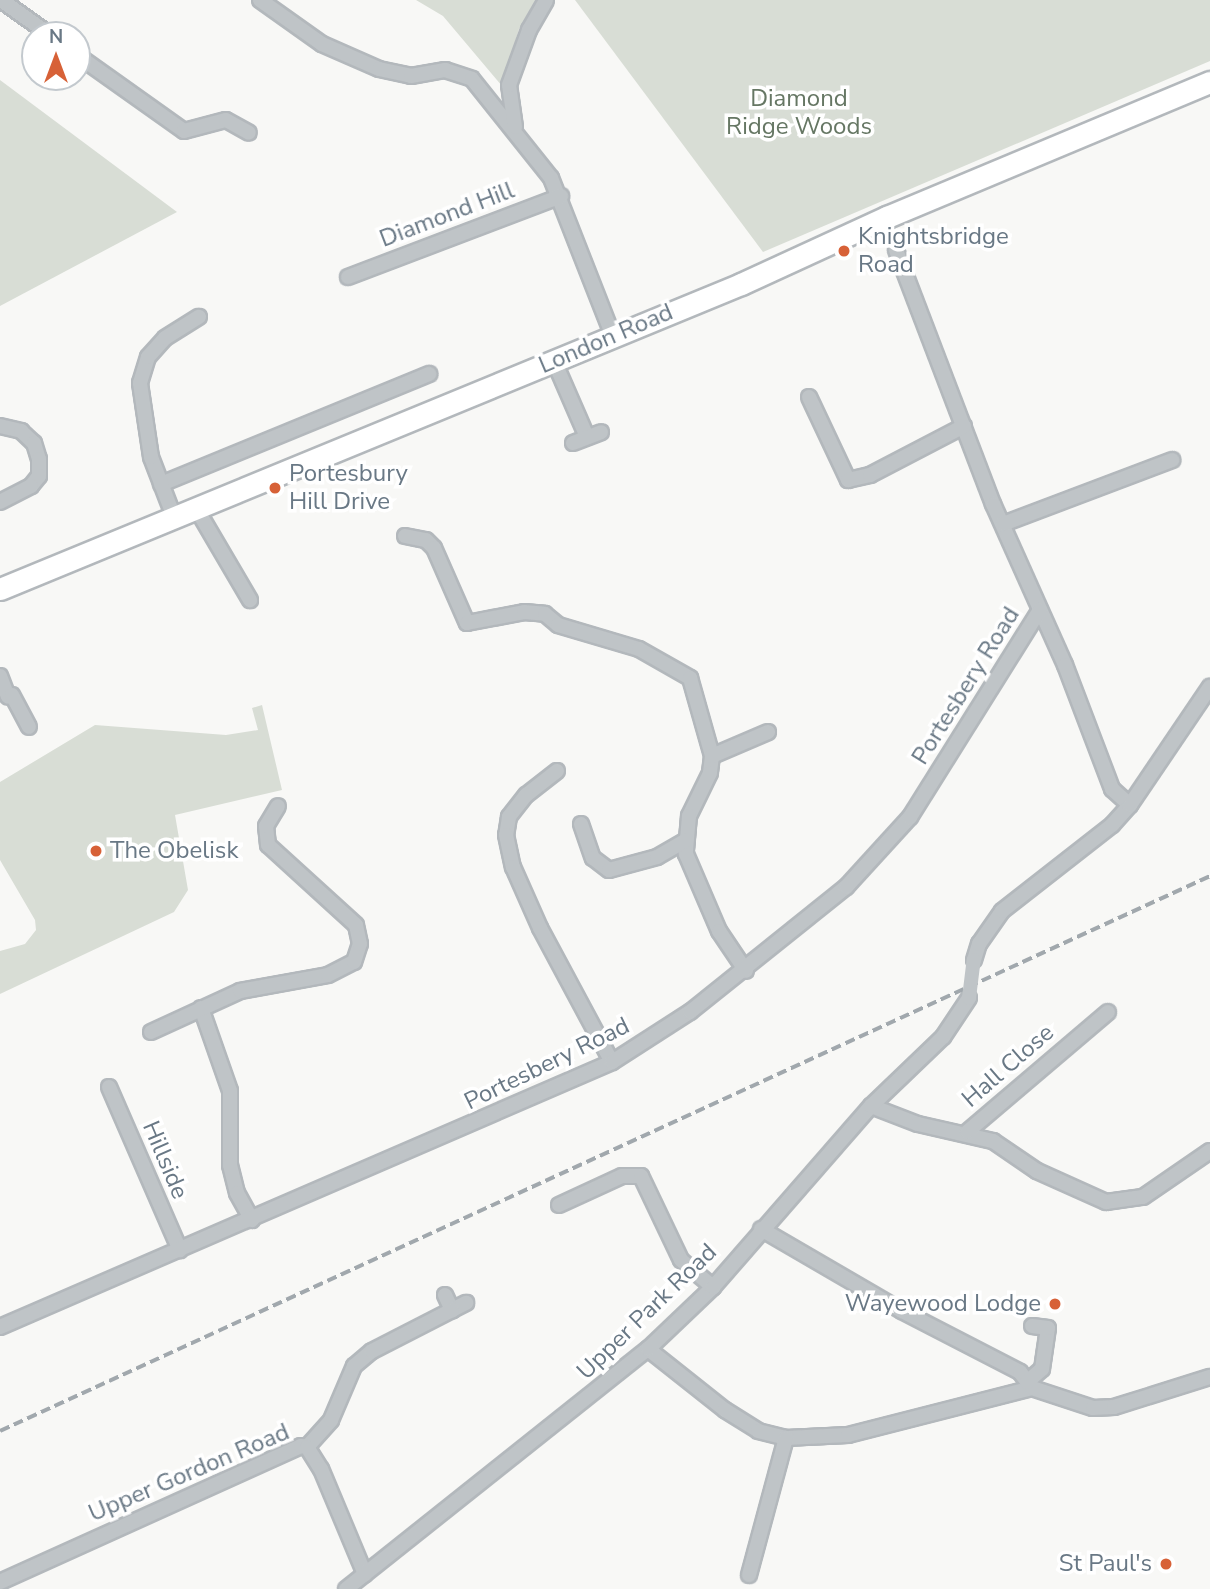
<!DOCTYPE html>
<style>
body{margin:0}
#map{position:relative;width:1210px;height:1589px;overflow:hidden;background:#f8f8f6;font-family:"Nunito Sans",sans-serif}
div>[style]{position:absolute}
.green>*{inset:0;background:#d8ddd5}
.roads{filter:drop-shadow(2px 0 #b3b8bc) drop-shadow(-2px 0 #b3b8bc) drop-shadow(0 2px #b3b8bc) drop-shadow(0 -2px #b3b8bc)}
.street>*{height:14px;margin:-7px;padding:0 7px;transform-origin:7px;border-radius:7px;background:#bfc4c7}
.primary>*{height:21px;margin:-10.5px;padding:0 10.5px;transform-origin:10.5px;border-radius:10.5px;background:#fff}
.rail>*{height:3.5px;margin-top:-1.75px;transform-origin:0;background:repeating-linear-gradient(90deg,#a1a8ad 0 10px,transparent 0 15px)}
.street-bridge>*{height:14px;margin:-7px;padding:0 7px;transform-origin:7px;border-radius:7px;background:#bfc4c7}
.dots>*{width:19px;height:19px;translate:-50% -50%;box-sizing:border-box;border:4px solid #fff;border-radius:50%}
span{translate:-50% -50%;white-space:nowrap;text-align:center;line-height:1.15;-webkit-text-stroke:7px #fff;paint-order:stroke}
.park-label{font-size:24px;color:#667764}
.street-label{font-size:24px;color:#697885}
.poi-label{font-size:24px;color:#697885}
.left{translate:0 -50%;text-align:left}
.right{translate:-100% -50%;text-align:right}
.north{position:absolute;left:21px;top:21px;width:70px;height:70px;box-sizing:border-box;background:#fff;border:2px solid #c3c9ce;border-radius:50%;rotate:0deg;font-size:19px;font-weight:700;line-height:28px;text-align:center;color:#697885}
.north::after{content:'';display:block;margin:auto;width:24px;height:32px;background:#d76137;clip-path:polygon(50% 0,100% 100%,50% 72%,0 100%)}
</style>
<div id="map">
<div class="green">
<i style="clip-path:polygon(416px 0,538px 0,519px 29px,502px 86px,443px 16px)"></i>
<i style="clip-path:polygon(575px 0,1210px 0,1210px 61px,763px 252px)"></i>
<i style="clip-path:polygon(0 80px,177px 212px,0 306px)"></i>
<i style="clip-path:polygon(262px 705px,282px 790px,175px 815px,188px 890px,174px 912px,0 994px,0 951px,25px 944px,36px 930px,35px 920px,0 860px,0 782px,95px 725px,226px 735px,258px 730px,252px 708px)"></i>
</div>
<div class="roads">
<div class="street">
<i style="left:1px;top:0;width:60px;rotate:35.5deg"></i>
<i style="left:260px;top:0;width:76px;rotate:35.4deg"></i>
<i style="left:322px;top:44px;width:62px;rotate:23.7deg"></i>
<i style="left:379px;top:69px;width:33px;rotate:12deg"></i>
<i style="left:411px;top:76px;width:35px;rotate:-10deg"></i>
<i style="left:445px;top:70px;width:28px;rotate:18deg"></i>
<i style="left:472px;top:79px;width:127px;rotate:51.4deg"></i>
<i style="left:551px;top:178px;width:170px;rotate:68.6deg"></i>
<i style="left:77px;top:55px;width:131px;rotate:35.4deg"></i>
<i style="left:184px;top:131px;width:43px;rotate:-14.7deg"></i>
<i style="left:226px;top:120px;width:26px;rotate:29deg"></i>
<i style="left:515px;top:127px;width:42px;rotate:-98.1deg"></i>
<i style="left:509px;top:85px;width:59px;rotate:-70deg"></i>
<i style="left:529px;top:30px;width:34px;rotate:-60deg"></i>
<i style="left:896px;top:250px;width:272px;rotate:69.1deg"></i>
<i style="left:993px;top:504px;width:176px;rotate:65.9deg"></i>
<i style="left:1065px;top:665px;width:133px;rotate:69.2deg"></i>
<i style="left:1112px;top:789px;width:24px;rotate:42deg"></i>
<i style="left:348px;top:277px;width:228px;rotate:-20.8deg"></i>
<i style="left:554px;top:361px;width:83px;rotate:66.5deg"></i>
<i style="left:809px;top:397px;width:92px;rotate:64.8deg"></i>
<i style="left:848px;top:480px;width:23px;rotate:-13deg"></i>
<i style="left:870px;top:475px;width:106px;rotate:-27.5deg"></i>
<i style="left:0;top:426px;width:22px;rotate:13deg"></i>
<i style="left:21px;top:431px;width:18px;rotate:43deg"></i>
<i style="left:34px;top:443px;width:17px;rotate:73deg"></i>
<i style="left:39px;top:459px;width:17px;rotate:90deg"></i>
<i style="left:39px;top:476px;width:13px;rotate:129deg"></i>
<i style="left:31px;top:486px;width:35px;rotate:153deg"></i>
<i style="left:573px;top:443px;width:30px;rotate:-21deg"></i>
<i style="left:161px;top:484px;width:290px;rotate:-22.3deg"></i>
<i style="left:196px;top:508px;width:107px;rotate:59.6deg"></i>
<i style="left:174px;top:517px;width:64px;rotate:-111deg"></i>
<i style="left:151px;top:457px;width:75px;rotate:-98.5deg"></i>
<i style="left:140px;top:383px;width:27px;rotate:-73deg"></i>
<i style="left:148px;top:357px;width:25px;rotate:-48deg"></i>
<i style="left:165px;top:338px;width:40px;rotate:-32deg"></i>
<i style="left:1003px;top:524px;width:181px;rotate:-20.7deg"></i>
<i style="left:405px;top:536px;width:21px;rotate:11deg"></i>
<i style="left:426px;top:540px;width:11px;rotate:45deg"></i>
<i style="left:434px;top:548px;width:82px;rotate:66.3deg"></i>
<i style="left:467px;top:623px;width:58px;rotate:-10.9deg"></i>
<i style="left:524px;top:612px;width:21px;rotate:5deg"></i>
<i style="left:545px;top:614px;width:17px;rotate:40deg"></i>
<i style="left:558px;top:625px;width:84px;rotate:16.5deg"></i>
<i style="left:639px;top:649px;width:59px;rotate:29.6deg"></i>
<i style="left:690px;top:678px;width:81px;rotate:74.2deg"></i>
<i style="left:712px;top:756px;width:17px;rotate:97deg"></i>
<i style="left:710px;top:773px;width:48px;rotate:116deg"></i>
<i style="left:689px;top:816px;width:38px;rotate:95deg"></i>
<i style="left:686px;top:854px;width:84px;rotate:66.8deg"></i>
<i style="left:719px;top:931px;width:48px;rotate:56deg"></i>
<i style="left:0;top:676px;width:22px;rotate:69deg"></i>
<i style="left:12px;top:695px;width:36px;rotate:62deg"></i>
<i style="left:712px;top:756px;width:61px;rotate:-23.2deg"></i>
<i style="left:557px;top:771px;width:39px;rotate:142deg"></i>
<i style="left:526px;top:795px;width:28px;rotate:128deg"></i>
<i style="left:509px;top:817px;width:18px;rotate:99deg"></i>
<i style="left:506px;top:835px;width:33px;rotate:78deg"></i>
<i style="left:513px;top:867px;width:67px;rotate:66.1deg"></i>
<i style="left:540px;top:928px;width:152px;rotate:61.8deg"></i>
<i style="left:581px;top:824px;width:36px;rotate:71deg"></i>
<i style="left:593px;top:858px;width:20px;rotate:37deg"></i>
<i style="left:609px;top:870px;width:50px;rotate:-15.2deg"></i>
<i style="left:657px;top:857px;width:34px;rotate:-30deg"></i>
<i style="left:974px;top:960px;width:17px;rotate:-73deg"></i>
<i style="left:979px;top:944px;width:40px;rotate:-55.1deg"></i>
<i style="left:1002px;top:911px;width:140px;rotate:-38deg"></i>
<i style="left:1112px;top:825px;width:27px;rotate:-48deg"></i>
<i style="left:1130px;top:805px;width:143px;rotate:-55.9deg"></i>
<i style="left:201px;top:1008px;width:88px;rotate:70.7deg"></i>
<i style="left:230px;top:1091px;width:74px;rotate:90deg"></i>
<i style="left:230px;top:1165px;width:29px;rotate:76deg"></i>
<i style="left:237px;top:1193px;width:31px;rotate:61deg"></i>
<i style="left:151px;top:1032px;width:98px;rotate:-24.7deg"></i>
<i style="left:240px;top:991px;width:89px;rotate:-10.3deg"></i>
<i style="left:328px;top:975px;width:29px;rotate:-27deg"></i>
<i style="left:354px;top:962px;width:19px;rotate:-72deg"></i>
<i style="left:360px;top:944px;width:19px;rotate:-102deg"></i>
<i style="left:356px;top:925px;width:119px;rotate:-137.7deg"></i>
<i style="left:268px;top:845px;width:19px;rotate:-96deg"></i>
<i style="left:266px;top:826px;width:23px;rotate:-59deg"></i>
<i style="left:109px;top:1087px;width:178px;rotate:66.5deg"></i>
<i style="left:871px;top:1106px;width:50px;rotate:21deg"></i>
<i style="left:918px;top:1124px;width:77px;rotate:12.8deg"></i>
<i style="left:993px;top:1141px;width:53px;rotate:34.3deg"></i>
<i style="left:1037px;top:1171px;width:76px;rotate:24.2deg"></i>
<i style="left:1106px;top:1202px;width:37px;rotate:-8deg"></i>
<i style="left:1143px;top:1197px;width:81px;rotate:-34.5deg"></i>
<i style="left:967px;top:1132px;width:185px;rotate:-40.4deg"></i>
<i style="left:559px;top:1205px;width:69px;rotate:-24.7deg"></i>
<i style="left:622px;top:1176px;width:19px"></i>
<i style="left:641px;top:1176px;width:93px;rotate:64.5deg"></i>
<i style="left:681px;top:1260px;width:42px;rotate:40.2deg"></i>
<i style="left:761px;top:1229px;width:163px;rotate:30.2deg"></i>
<i style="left:902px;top:1311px;width:133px;rotate:27.3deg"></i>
<i style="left:1020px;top:1372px;width:20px;rotate:53deg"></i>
<i style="left:445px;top:1295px;width:17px;rotate:65deg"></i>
<i style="left:452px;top:1310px;width:16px;rotate:-27deg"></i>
<i style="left:0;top:1327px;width:667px;rotate:-23.41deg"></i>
<i style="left:612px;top:1062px;width:93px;rotate:-32.7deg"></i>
<i style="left:690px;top:1012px;width:200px;rotate:-38.7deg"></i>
<i style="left:846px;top:887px;width:95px;rotate:-47.6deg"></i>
<i style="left:910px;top:817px;width:244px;rotate:-57.9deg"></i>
<i style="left:648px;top:1349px;width:98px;rotate:38.4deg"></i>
<i style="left:725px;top:1410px;width:39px;rotate:32deg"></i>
<i style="left:758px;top:1431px;width:29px;rotate:14deg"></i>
<i style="left:786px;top:1438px;width:62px;rotate:-2.8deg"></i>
<i style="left:848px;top:1435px;width:190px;rotate:-14.3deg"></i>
<i style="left:1032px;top:1388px;width:64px;rotate:18.2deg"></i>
<i style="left:1093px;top:1408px;width:21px;rotate:-3deg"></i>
<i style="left:1114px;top:1407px;width:101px;rotate:-17.4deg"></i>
<i style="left:1027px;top:1382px;width:20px;rotate:-41deg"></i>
<i style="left:1042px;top:1369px;width:41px;rotate:-81.7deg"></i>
<i style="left:1048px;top:1328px;width:16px;rotate:-173deg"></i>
<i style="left:307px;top:1447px;width:36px;rotate:-48deg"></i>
<i style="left:331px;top:1420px;width:59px;rotate:-66.9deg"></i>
<i style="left:354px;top:1366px;width:23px;rotate:-40deg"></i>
<i style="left:372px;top:1351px;width:90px;rotate:-27.1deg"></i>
<i style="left:749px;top:1575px;width:142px;rotate:-74.9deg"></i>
<i style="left:0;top:1582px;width:330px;rotate:-24.3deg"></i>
<i style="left:301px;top:1446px;width:6px;rotate:9deg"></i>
<i style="left:307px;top:1447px;width:26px;rotate:58deg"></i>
<i style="left:321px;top:1469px;width:114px;rotate:67.3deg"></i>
<i style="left:346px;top:1589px;width:386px;rotate:-38.5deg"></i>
<i style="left:648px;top:1349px;width:90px;rotate:-43.6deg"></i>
<i style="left:713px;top:1287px;width:240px;rotate:-48.9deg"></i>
<i style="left:871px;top:1106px;width:100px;rotate:-43.8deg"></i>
<i style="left:943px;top:1037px;width:47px;rotate:-56.3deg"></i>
</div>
<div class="primary">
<i style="left:0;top:589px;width:801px;rotate:-22.37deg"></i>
<i style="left:741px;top:284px;width:161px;rotate:-24.7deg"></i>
<i style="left:887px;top:217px;width:350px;rotate:-22.7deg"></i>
</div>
</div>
<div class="rail">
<i style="left:0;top:1431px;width:1331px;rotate:-24.64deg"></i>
</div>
<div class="street-bridge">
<i style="left:969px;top:998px;width:38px;rotate:-83deg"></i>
</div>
<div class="dots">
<i style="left:844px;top:251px;background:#d76137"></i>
<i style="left:275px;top:488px;background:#d76137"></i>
<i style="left:96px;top:851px;background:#d76137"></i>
<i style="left:1055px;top:1304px;background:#d76137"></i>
<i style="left:1166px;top:1564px;background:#d76137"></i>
</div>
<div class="park-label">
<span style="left:799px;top:113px">Diamond<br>Ridge Woods</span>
</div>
<div class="street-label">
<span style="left:447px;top:215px;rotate:-21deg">Diamond Hill</span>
<span style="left:606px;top:339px;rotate:-23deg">London Road</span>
<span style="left:966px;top:686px;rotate:-58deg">Portesbery Road</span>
<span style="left:547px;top:1064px;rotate:-26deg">Portesbery Road</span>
<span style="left:1008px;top:1066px;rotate:-41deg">Hall Close</span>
<span style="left:165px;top:1160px;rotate:67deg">Hillside</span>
<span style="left:647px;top:1312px;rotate:-44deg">Upper Park Road</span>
<span style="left:189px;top:1473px;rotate:-23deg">Upper Gordon Road</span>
</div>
<div class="poi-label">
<span class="left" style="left:858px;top:251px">Knightsbridge<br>Road</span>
<span class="left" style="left:289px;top:488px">Portesbury<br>Hill Drive</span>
<span class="left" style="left:110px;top:851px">The Obelisk</span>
<span class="right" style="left:1041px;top:1304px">Wayewood Lodge</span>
<span class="right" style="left:1152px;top:1564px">St Paul's</span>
</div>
<div class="north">N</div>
</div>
